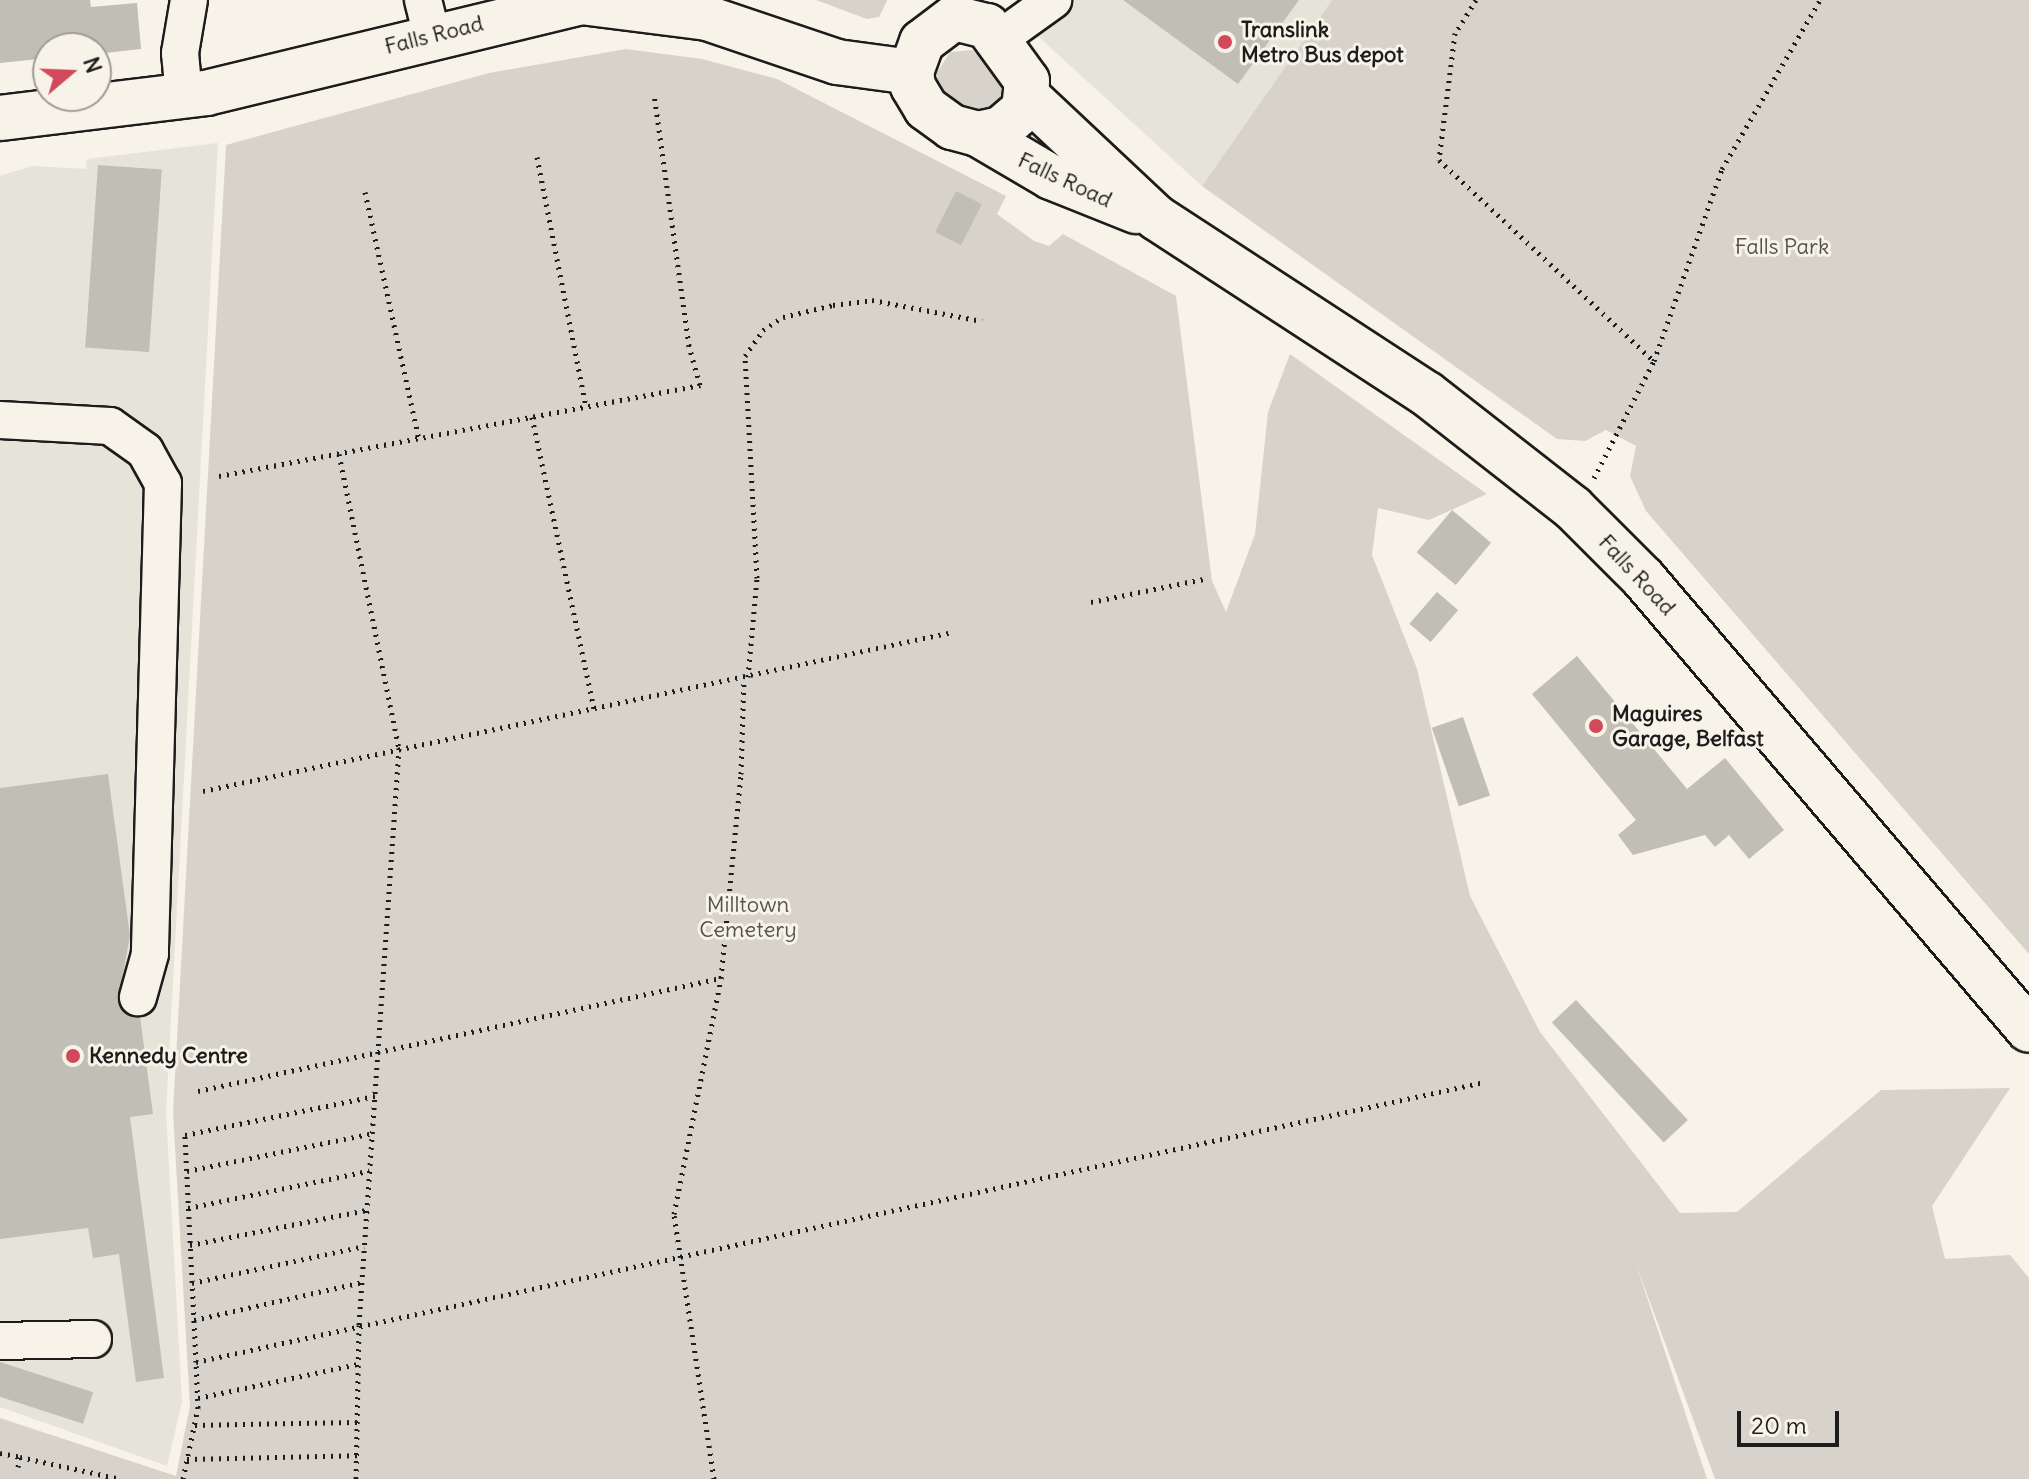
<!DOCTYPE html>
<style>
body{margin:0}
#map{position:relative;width:2029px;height:1479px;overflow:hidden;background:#f7f3e8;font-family:Delius,sans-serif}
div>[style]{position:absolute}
.built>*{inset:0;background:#e6e3d9}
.green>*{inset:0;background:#d7d3cb}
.building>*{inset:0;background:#c0beb5;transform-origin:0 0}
.path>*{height:5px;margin-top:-2.5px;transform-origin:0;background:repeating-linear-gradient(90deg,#1c1c1c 0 2px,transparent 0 8px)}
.roads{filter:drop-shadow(2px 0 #1c1c1c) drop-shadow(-2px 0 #1c1c1c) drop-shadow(0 2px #1c1c1c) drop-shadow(0 -2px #1c1c1c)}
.minor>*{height:36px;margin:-18px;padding:0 18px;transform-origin:18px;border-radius:18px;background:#f7f3e8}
.major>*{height:44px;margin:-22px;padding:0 22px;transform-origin:22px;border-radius:22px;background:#f7f3e8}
.dots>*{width:22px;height:22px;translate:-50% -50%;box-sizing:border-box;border:4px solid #f7f3e8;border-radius:50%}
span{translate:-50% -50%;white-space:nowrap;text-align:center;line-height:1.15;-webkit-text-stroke:6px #f7f3e8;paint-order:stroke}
.poi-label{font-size:22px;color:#1c1c1c;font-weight:700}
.left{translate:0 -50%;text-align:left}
.street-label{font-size:22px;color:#1c1c1c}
.park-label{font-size:22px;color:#545351}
.north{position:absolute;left:32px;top:32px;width:80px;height:80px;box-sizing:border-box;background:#f7f3e8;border:2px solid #9f9d96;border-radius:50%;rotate:71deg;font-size:22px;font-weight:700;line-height:32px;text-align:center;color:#1c1c1c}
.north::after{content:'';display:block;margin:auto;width:28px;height:36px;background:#d1495b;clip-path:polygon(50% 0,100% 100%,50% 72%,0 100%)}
.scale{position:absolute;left:1737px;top:1411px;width:102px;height:36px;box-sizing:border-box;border:4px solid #1c1c1c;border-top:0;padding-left:10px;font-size:24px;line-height:28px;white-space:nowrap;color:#1c1c1c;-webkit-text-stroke:6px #f7f3e8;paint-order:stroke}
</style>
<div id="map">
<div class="built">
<i style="clip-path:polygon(1040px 0,1332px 0,1202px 186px,1030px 29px)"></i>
<i style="clip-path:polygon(218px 143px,166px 1112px,182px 1402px,167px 1466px,0 1407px,0 176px,32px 166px,86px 169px,87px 159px)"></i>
</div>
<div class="green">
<i style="clip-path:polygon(816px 0,887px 0,887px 1px,879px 17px,867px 19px)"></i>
<i style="clip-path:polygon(1332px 0,2029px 0,2029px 954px,1646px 511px,1630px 476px,1636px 446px,1606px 430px,1585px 441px,1557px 439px,1202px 186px)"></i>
<i style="clip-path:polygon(626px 49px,702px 59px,777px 79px,1006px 196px,997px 214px,1034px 241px,1049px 246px,1063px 234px,1176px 296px,1212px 581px,1226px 612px,1255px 534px,1268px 412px,1290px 354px,1487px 494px,1429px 520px,1378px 508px,1372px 555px,1417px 669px,1470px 896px,1540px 1032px,1680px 1213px,1737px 1212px,1881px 1090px,2010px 1088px,1932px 1206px,1945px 1259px,2010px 1255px,2029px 1278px,2029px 1479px,1715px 1479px,1636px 1264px,1707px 1479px,0 1479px,0 1418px,176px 1476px,190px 1406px,173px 1112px,226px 145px,489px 73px)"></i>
<i style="clip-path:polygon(972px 50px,1002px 77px,1007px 98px,981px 116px,943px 99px,933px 79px,950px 52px)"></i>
</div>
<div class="building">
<i style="clip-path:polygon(0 0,90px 0,91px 7px,137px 3px,141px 49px,96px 54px,96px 48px,48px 48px,48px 58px,0 63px)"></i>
<i style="clip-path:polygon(1123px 0,1299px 0,1238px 84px)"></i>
<i style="left:98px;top:165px;width:64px;height:183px;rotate:4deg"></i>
<i style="left:956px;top:191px;width:29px;height:46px;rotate:27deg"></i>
<i style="left:1452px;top:510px;width:51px;height:55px;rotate:40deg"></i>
<i style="left:1437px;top:592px;width:28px;height:42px;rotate:41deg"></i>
<i style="clip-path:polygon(1577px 656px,1687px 789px,1725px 758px,1784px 830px,1749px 859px,1729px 835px,1715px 847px,1705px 835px,1633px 855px,1618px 835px,1636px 820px,1532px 694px)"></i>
<i style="left:1463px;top:717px;width:83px;height:33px;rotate:71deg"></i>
<i style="clip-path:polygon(108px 774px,130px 936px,118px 1001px,124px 1012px,140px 1017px,153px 1114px,130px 1117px,164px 1378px,136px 1382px,119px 1254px,93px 1258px,88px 1228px,0 1239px,0 788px)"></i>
<i style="left:1576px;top:1000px;width:164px;height:33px;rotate:47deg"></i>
<i style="left:0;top:1362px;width:98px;height:33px;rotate:18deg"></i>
</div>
<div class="path">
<i style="left:1476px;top:0;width:39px;rotate:122deg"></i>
<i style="left:1455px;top:33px;width:128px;rotate:97.2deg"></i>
<i style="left:1439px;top:160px;width:294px;rotate:43.1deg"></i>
<i style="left:537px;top:157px;width:255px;rotate:78.9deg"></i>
<i style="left:365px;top:192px;width:253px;rotate:77.7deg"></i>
<i style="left:532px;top:417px;width:298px;rotate:78deg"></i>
<i style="left:339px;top:454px;width:300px;rotate:78.5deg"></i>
<i style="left:399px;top:748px;width:578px;rotate:93.97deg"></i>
<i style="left:359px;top:1325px;width:154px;rotate:91.1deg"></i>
<i style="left:219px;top:476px;width:490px;rotate:-10.7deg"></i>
<i style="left:700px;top:385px;width:41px;rotate:-105.8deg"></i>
<i style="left:689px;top:346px;width:255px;rotate:-97.9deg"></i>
<i style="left:1594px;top:478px;width:131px;rotate:-62.9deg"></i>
<i style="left:1654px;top:361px;width:204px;rotate:-70.5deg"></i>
<i style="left:1722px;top:169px;width:195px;rotate:-59.9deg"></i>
<i style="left:1091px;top:602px;width:115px;rotate:-11.5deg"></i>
<i style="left:748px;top:677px;width:99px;rotate:-84.8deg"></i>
<i style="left:757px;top:578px;width:222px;rotate:-93.1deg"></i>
<i style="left:745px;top:356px;width:32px;rotate:-55deg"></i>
<i style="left:763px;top:330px;width:24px;rotate:-33deg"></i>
<i style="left:783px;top:317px;width:51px;rotate:-13.5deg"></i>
<i style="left:833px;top:305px;width:39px;rotate:-7deg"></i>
<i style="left:872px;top:300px;width:112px;rotate:10.8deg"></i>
<i style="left:203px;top:791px;width:767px;rotate:-11.97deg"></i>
<i style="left:198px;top:1091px;width:535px;rotate:-12.19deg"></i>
<i style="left:187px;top:1171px;width:190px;rotate:-11.5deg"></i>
<i style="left:188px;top:1208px;width:185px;rotate:-11.6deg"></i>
<i style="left:190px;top:1245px;width:180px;rotate:-11.2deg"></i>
<i style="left:192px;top:1283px;width:176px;rotate:-12.1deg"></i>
<i style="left:194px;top:1320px;width:172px;rotate:-12.7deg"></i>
<i style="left:196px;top:1362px;width:227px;rotate:-92.8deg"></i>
<i style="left:185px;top:1135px;width:194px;rotate:-11.6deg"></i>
<i style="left:198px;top:1398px;width:164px;rotate:-12deg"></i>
<i style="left:195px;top:1425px;width:162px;rotate:-1.1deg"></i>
<i style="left:0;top:1453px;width:20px;rotate:11deg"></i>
<i style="left:187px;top:1459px;width:170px;rotate:-1.3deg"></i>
<i style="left:18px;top:1467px;width:10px;rotate:-79deg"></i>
<i style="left:20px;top:1457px;width:103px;rotate:12.3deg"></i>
<i style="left:183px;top:1479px;width:73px;rotate:-78.1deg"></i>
<i style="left:198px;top:1408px;width:46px;rotate:-92.5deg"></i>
<i style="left:196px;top:1362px;width:1318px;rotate:-12.26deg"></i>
<i style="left:714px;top:1479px;width:268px;rotate:-98.6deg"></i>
<i style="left:674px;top:1214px;width:241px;rotate:-78.7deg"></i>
<i style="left:721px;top:978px;width:205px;rotate:-84.4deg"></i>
<i style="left:741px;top:774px;width:95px;rotate:-88.2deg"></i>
</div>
<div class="roads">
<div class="minor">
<i style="left:423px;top:0;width:36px;rotate:76deg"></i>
<i style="left:999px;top:39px;width:67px;rotate:-35.8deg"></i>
<i style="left:184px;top:96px;width:43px;rotate:-95.3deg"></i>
<i style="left:180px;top:53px;width:54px;rotate:-80.4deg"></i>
<i style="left:0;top:420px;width:110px;rotate:3.1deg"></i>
<i style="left:110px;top:426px;width:43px;rotate:35.5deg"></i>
<i style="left:145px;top:451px;width:37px;rotate:61deg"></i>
<i style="left:163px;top:483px;width:471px;rotate:91.6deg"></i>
<i style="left:150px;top:954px;width:45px;rotate:105.6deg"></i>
<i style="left:0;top:1341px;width:93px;rotate:-1.2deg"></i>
</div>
<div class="major">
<i style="left:954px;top:18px;width:34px;rotate:14deg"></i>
<i style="left:987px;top:26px;width:68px;rotate:54deg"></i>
<i style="left:1027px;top:81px;width:28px;rotate:96deg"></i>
<i style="left:1024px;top:109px;width:30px;rotate:139deg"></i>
<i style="left:1001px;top:129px;width:24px;rotate:168deg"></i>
<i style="left:978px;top:134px;width:27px;rotate:-165deg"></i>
<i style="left:952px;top:127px;width:32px;rotate:-144deg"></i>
<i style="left:926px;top:108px;width:26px;rotate:-121deg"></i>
<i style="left:913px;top:86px;width:14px;rotate:-98deg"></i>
<i style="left:911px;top:72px;width:32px;rotate:-70deg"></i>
<i style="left:922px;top:42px;width:40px;rotate:-37deg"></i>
<i style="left:1029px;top:98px;width:175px;rotate:43.2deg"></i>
<i style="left:1157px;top:218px;width:322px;rotate:33.1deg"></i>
<i style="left:1427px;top:394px;width:185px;rotate:38deg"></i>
<i style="left:1573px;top:508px;width:99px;rotate:45deg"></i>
<i style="left:1643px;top:578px;width:594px;rotate:49.5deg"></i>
<i style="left:0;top:118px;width:208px;rotate:-6.9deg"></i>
<i style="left:206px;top:93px;width:386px;rotate:-13.6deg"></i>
<i style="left:581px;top:2px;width:127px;rotate:7.2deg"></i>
<i style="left:707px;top:18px;width:137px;rotate:18.7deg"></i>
<i style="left:837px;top:62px;width:75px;rotate:7.7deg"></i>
<i style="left:978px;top:134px;width:85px;rotate:30.5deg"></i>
<i style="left:1051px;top:177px;width:92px;rotate:21.8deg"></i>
</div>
</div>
<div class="dots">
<i style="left:1225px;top:42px;background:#d1495b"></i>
<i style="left:1596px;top:726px;background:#d1495b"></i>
<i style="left:73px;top:1056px;background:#d1495b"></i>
</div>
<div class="poi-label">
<span class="left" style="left:1241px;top:42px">Translink<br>Metro Bus depot</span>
<span class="left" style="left:1612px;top:726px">Maguires<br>Garage, Belfast</span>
<span class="left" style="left:89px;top:1056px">Kennedy Centre</span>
</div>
<div class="street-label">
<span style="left:434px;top:35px;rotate:-14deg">Falls Road</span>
<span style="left:1065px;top:180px;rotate:25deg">Falls Road</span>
<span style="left:1637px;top:575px;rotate:47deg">Falls Road</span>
</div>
<div class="park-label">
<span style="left:1782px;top:247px">Falls Park</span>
<span style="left:748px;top:917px">Milltown<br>Cemetery</span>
</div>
<div class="north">N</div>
<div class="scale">20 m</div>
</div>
